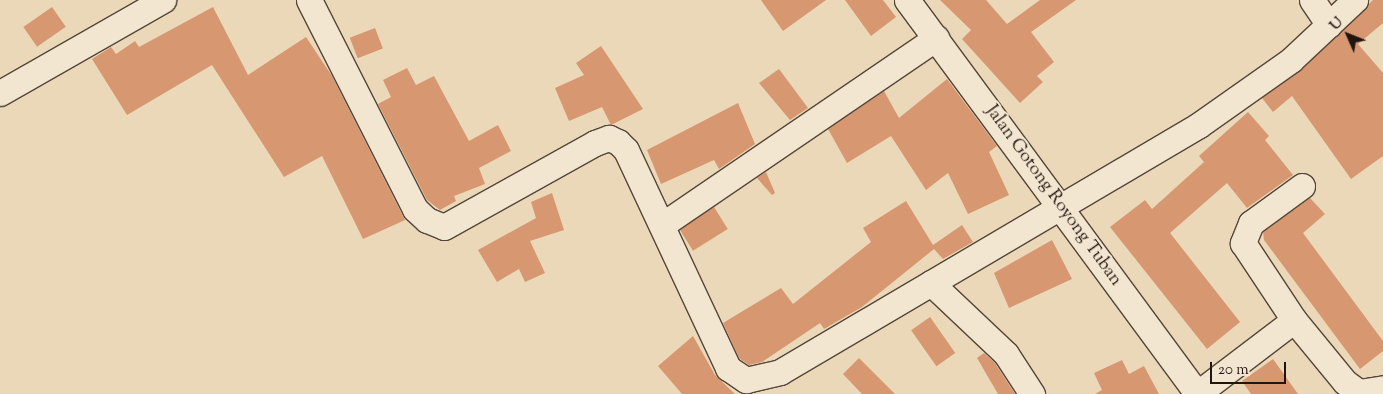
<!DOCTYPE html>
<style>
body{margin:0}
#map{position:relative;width:1383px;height:394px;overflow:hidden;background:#ebd8b8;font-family:"Sorts Mill Goudy",serif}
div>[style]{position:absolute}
.building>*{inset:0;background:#d79770;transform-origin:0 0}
.roads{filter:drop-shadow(1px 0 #54463a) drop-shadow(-1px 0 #54463a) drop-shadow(0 1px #54463a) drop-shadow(0 -1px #54463a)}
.street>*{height:25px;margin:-12.5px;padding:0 12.5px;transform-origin:12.5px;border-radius:12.5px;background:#f2e6d1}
span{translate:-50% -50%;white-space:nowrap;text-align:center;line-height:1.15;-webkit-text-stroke:4px #f2e6d1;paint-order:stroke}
.street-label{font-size:18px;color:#211510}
.north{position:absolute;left:1323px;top:10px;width:50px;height:50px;-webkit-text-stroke:4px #f2e6d1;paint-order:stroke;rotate:314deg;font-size:14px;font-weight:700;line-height:20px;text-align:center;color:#211510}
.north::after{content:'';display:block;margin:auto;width:18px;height:22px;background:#211510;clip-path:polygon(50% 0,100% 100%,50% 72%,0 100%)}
.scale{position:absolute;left:1210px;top:362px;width:76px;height:22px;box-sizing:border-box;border:2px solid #211510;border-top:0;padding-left:6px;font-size:15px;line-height:18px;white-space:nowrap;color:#211510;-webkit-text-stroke:4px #f2e6d1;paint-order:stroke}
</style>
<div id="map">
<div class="building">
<i style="clip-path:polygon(761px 0,826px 0,783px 31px)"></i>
<i style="clip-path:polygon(845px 0,883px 0,896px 17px,871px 36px)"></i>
<i style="clip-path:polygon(940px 0,986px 0,1007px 24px,1040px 0,1076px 0,1031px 32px,1054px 62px,1037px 76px,1043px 82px,1020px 103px,962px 39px,971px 30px)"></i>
<i style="clip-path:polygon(1373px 0,1383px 0,1383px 23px,1358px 44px,1383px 73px,1383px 156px,1351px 179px,1292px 96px,1273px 112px,1262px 98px,1301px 70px)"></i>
<i style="left:52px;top:7px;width:24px;height:35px;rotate:55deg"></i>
<i style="clip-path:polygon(213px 7px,248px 75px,306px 37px,332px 76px,405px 220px,363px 239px,322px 156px,284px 177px,212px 65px,127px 115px,92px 59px,111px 47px,116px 54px,135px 41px,139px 47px)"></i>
<i style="left:375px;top:28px;width:22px;height:27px;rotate:69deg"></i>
<i style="clip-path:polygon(601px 46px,643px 109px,611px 125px,602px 107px,569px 121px,555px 88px,584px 75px,576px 63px)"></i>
<i style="clip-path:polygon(407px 68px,416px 85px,434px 76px,469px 141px,498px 125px,511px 151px,479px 168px,485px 184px,454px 196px,456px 201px,440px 210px,427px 200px,378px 104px,391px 97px,383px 80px)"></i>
<i style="clip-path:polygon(779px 69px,808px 108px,790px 120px,759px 83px)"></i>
<i style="clip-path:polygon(947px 79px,997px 146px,989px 152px,1009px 195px,968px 214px,948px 173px,926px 190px,891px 136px,847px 163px,828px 129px,884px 91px,899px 118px)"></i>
<i style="clip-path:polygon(738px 103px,755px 144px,719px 169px,714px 160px,661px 184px,647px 150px)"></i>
<i style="clip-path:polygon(1248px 112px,1269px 136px,1265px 140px,1293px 175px,1247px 208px,1227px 183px,1170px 233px,1240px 322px,1207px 349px,1110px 227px,1145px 200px,1152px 209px,1204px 162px,1199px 156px)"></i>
<i style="clip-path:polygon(766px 172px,775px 193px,772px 195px,757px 178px)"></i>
<i style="clip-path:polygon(552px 193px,564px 230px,530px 241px,545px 273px,525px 282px,519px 269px,497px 282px,478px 250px,536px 218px,531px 202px)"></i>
<i style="clip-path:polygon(1310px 198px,1325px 214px,1303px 233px,1383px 341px,1383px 351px,1360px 369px,1264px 240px,1263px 232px)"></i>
<i style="clip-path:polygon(906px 201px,933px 245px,962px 225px,973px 242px,943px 259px,934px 249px,862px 307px,824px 329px,820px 323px,762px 362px,749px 365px,739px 358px,723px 323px,781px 288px,793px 304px,871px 242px,863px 228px)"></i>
<i style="left:714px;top:207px;width:26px;height:41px;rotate:58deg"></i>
<i style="clip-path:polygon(1052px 240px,1072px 279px,1009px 308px,994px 273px)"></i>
<i style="left:930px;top:317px;width:44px;height:23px;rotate:55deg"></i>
<i style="clip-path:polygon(693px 336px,715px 375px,735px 394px,682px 394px,658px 366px)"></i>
<i style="clip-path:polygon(984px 353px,995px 363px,1015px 394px,998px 394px,977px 358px)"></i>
<i style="clip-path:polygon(859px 358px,895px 394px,862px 394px,843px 374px)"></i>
<i style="clip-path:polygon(1273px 359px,1298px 394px,1251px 394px,1242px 381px)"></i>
<i style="clip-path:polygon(1122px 360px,1129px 374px,1144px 366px,1159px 394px,1095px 394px,1102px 390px,1094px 373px)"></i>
</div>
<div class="roads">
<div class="street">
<i style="left:309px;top:0;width:234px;rotate:63.1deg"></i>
<i style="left:415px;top:209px;width:16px;rotate:43deg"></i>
<i style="left:427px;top:220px;width:18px;rotate:22deg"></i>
<i style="left:444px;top:227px;width:173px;rotate:-29.1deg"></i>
<i style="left:595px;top:143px;width:15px;rotate:-20deg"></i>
<i style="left:609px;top:138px;width:10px;rotate:24deg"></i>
<i style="left:618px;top:142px;width:11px;rotate:45deg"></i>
<i style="left:626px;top:150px;width:241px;rotate:64.9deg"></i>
<i style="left:728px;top:368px;width:22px;rotate:34deg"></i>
<i style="left:746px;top:380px;width:35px;rotate:-13deg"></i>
<i style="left:780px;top:372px;width:486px;rotate:-30.5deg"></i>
<i style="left:1199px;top:125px;width:113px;rotate:-35.2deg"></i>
<i style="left:1291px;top:60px;width:88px;rotate:-43.2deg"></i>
<i style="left:907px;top:0;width:489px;rotate:53.6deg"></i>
<i style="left:1312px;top:0;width:30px;rotate:56deg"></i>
<i style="left:0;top:93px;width:188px;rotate:-29.7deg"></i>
<i style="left:1302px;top:186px;width:63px;rotate:144deg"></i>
<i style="left:1251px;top:223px;width:22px;rotate:112deg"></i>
<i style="left:1243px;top:243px;width:92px;rotate:56.5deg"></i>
<i style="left:1294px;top:320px;width:80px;rotate:50.6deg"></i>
<i style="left:1345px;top:382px;width:17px;rotate:36deg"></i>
<i style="left:1359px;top:392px;width:24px;rotate:-9deg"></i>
<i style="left:662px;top:225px;width:332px;rotate:-34.3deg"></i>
<i style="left:931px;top:283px;width:103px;rotate:43.4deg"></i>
<i style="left:1006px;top:354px;width:48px;rotate:57deg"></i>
<i style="left:1197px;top:394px;width:122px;rotate:-37.3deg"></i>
</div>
</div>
<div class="street-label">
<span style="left:1053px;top:196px;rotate:54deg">Jalan Gotong Royong Tuban</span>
</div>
<div class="north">U</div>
<div class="scale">20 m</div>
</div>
